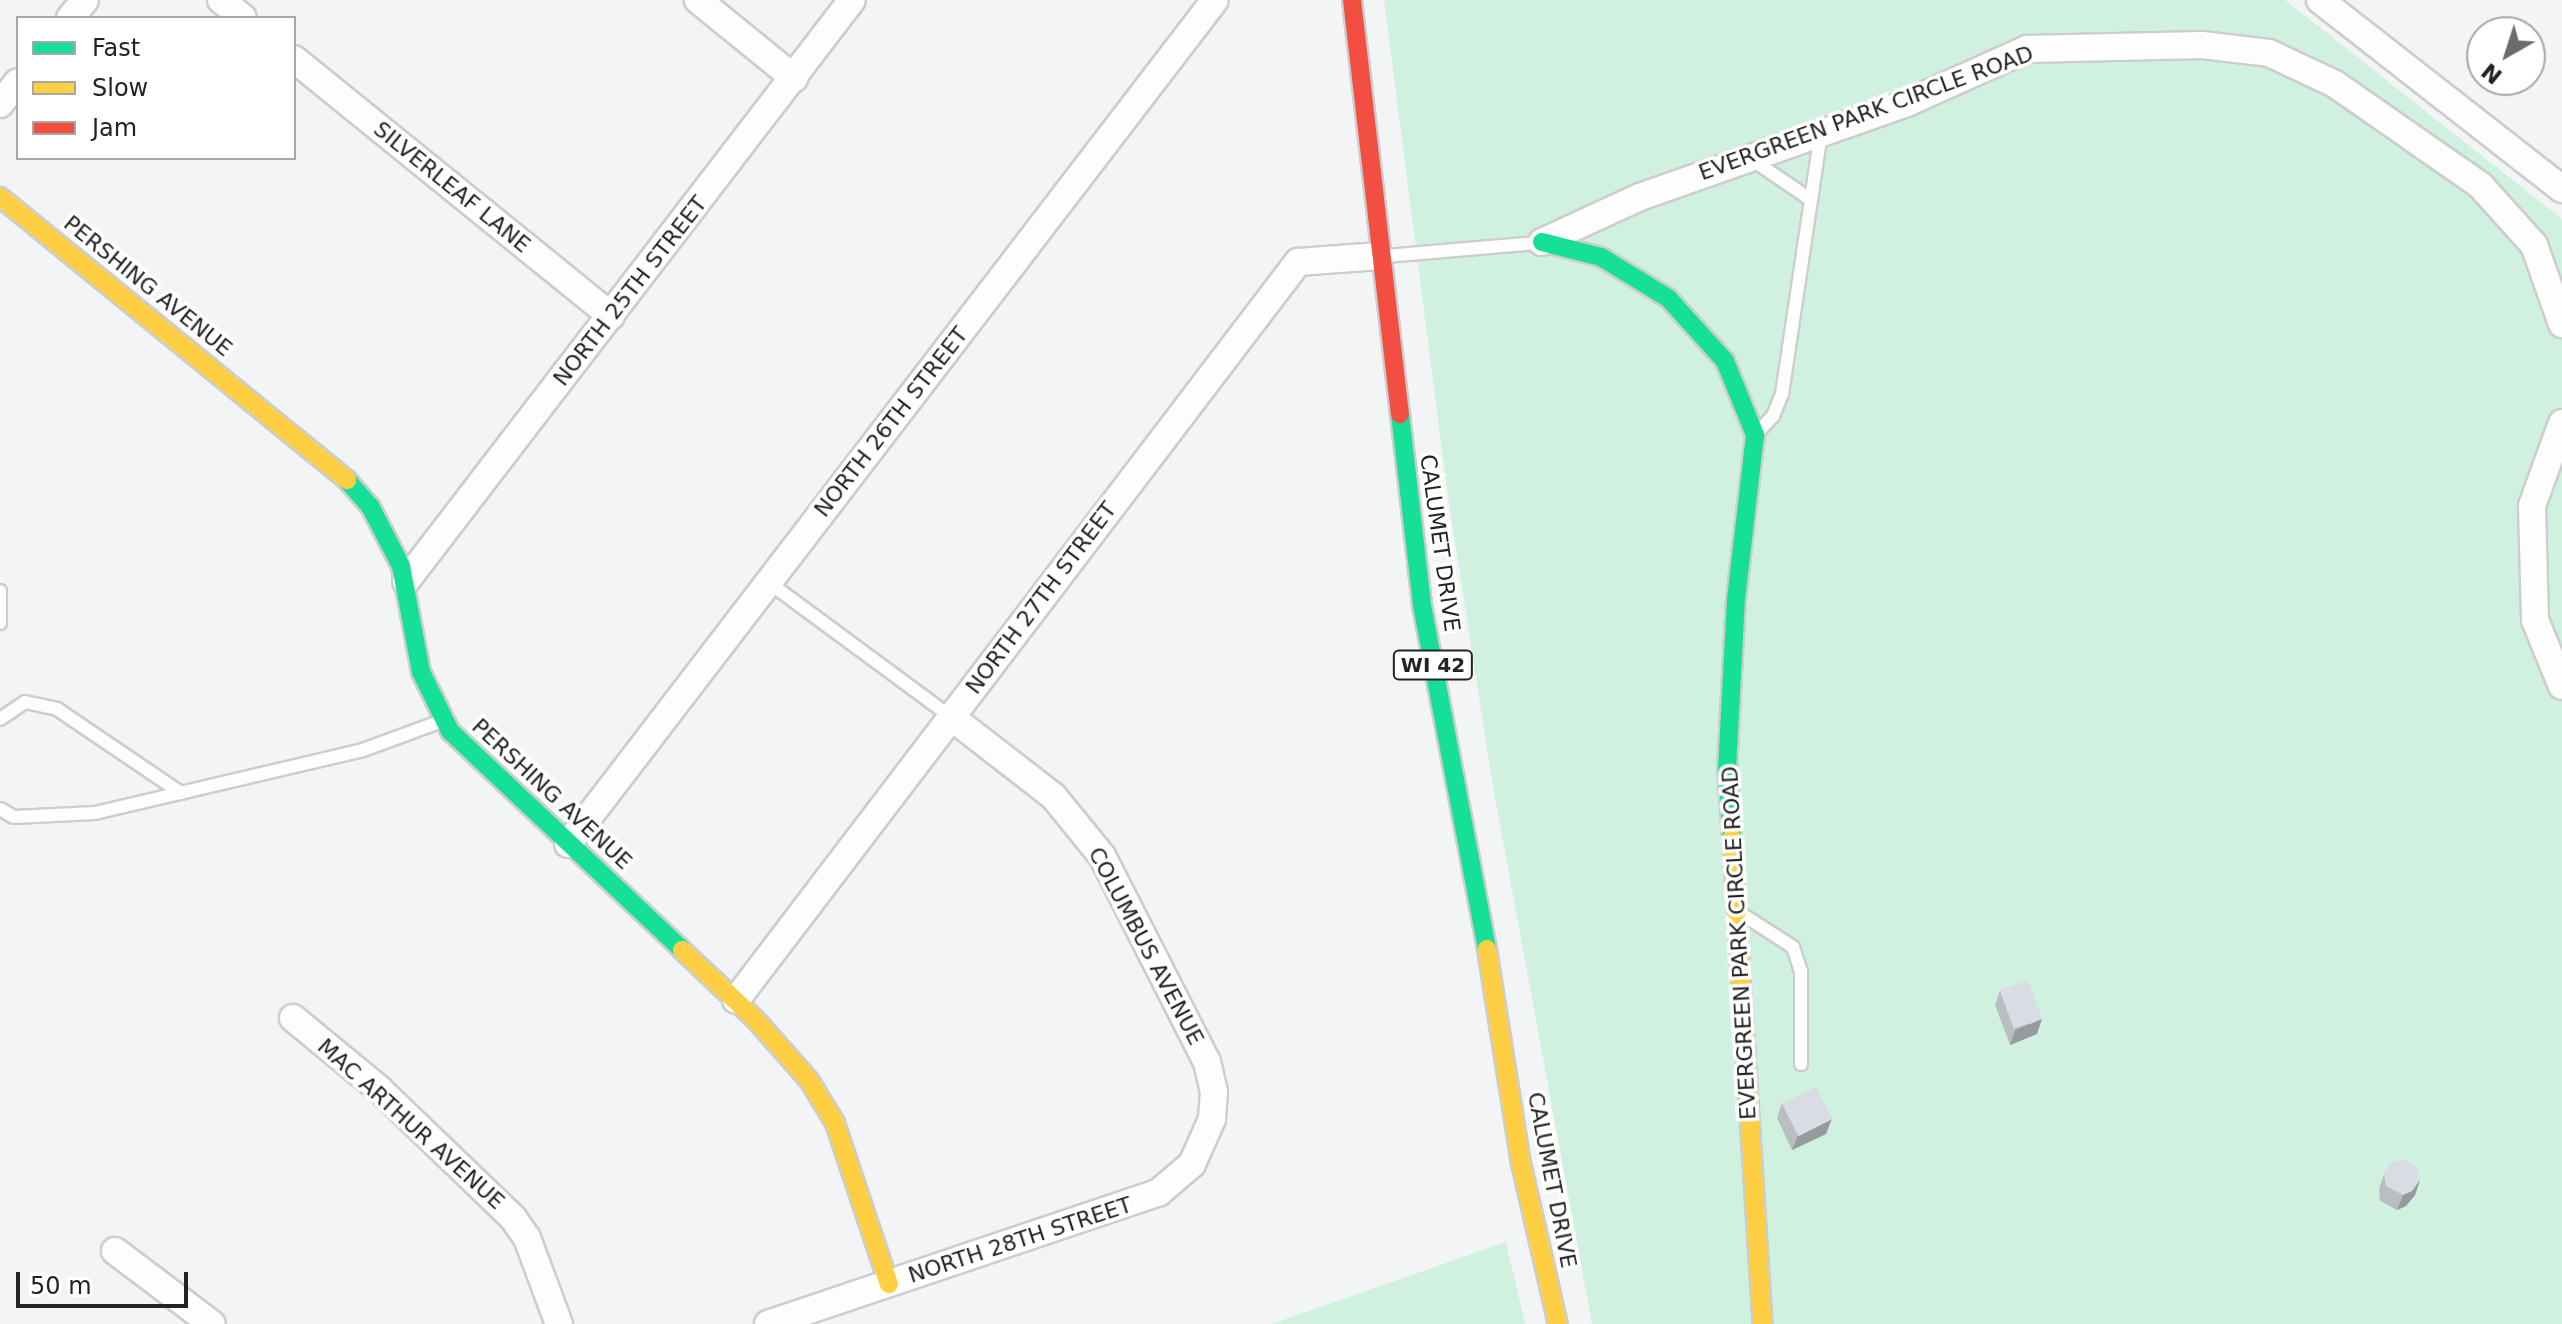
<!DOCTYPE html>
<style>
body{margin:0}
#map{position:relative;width:2562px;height:1324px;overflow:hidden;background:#f2f4f6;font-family:"DejaVu Sans",sans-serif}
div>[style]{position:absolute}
.green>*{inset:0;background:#d0f1df}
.roads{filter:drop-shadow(2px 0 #cccdce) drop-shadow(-2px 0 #cccdce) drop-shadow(0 2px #cccdce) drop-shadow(0 -2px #cccdce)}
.lane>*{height:12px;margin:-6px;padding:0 6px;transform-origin:6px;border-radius:6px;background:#fdfdfe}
.street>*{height:26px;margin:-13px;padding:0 13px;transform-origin:13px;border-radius:13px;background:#fdfdfe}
.fast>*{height:18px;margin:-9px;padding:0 9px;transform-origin:9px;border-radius:9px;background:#16e098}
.slow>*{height:18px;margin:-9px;padding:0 9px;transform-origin:9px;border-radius:9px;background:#ffcf43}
.jam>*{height:18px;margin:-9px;padding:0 9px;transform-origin:9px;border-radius:9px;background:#f24e42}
.wall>*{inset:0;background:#b9bec3}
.shaded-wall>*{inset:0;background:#969b9f}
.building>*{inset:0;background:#d7dde3;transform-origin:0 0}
span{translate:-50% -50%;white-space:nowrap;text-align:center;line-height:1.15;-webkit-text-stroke:7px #fff;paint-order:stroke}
.shield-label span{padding:2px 6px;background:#fff;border:2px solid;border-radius:6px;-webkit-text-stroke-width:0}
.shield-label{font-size:20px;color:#222325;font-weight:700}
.street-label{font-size:22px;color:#222325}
.legend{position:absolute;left:16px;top:16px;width:280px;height:144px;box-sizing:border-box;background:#fff;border:2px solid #a7a7a8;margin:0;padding:10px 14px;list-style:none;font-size:24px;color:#222325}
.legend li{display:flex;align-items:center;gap:16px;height:40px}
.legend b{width:40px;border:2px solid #a7a7a8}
.north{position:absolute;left:2466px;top:16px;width:80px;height:80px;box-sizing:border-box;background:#fff;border:2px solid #a7a7a8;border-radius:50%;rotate:219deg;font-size:22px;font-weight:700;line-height:32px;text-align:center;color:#222325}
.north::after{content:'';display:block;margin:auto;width:28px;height:36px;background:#6b6c6e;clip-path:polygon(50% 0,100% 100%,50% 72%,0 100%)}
.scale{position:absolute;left:16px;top:1272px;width:172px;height:36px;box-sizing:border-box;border:4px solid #222325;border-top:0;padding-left:10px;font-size:24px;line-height:28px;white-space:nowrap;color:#222325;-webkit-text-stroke:6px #fff;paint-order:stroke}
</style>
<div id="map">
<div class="green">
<i style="clip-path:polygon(1384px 0,2285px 0,2562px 219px,2562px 1324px,1592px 1324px,1492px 781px,1447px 489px)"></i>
<i style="clip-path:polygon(1506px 1242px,1525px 1324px,1272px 1324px)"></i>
</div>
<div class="roads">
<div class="lane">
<i style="left:1751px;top:159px;width:71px;rotate:34.1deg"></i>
<i style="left:1386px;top:256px;width:154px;rotate:-4.9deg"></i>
<i style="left:1757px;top:433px;width:23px;rotate:-47deg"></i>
<i style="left:1773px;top:416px;width:24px;rotate:-68deg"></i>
<i style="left:1782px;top:394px;width:263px;rotate:-81.5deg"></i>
<i style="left:768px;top:582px;width:227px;rotate:36.4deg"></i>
<i style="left:0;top:591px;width:32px;rotate:90deg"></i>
<i style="left:0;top:719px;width:30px;rotate:-34deg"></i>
<i style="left:25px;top:702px;width:33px;rotate:12deg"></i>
<i style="left:57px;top:709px;width:150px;rotate:34.1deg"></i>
<i style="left:0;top:809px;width:16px;rotate:30deg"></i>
<i style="left:14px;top:817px;width:81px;rotate:-2.8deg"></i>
<i style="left:95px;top:813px;width:275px;rotate:-13.2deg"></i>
<i style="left:363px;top:750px;width:84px;rotate:-20.2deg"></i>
<i style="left:1740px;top:913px;width:63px;rotate:32.7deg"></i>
<i style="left:1793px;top:947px;width:25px;rotate:72deg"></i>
<i style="left:1801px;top:971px;width:93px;rotate:90deg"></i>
</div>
<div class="street">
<i style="left:221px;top:0;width:28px;rotate:39deg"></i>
<i style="left:698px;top:0;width:124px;rotate:39.1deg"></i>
<i style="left:2320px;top:0;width:307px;rotate:38deg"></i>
<i style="left:70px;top:18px;width:23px;rotate:-50deg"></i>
<i style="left:294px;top:59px;width:408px;rotate:39deg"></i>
<i style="left:0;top:104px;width:28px;rotate:-51deg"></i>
<i style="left:1542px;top:242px;width:108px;rotate:-24.7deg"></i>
<i style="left:1640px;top:197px;width:283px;rotate:-19.4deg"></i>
<i style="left:1907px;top:103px;width:132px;rotate:-24.2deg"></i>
<i style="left:2027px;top:49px;width:175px;rotate:-1.3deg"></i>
<i style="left:2202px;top:45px;width:67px;rotate:6.8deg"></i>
<i style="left:2269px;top:53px;width:73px;rotate:25.2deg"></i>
<i style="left:2335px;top:84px;width:177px;rotate:34.9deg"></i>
<i style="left:2480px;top:185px;width:81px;rotate:48deg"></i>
<i style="left:2534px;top:245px;width:84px;rotate:70.5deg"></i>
<i style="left:2562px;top:423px;width:88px;rotate:109.9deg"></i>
<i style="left:2532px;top:506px;width:114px;rotate:88.5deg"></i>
<i style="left:2535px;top:620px;width:71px;rotate:67.8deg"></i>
<i style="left:406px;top:581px;width:732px;rotate:-52.49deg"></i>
<i style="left:568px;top:844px;width:1063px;rotate:-52.53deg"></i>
<i style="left:736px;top:1000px;width:928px;rotate:-52.71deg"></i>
<i style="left:1298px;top:262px;width:81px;rotate:-4.2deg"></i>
<i style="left:293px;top:1018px;width:112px;rotate:39.5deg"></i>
<i style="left:379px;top:1089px;width:186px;rotate:43.9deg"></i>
<i style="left:513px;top:1218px;width:24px;rotate:55deg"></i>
<i style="left:527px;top:1238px;width:92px;rotate:69.6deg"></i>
<i style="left:115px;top:1251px;width:121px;rotate:37deg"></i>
<i style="left:768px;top:1324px;width:411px;rotate:-18.6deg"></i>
<i style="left:1158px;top:1193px;width:45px;rotate:-40.5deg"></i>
<i style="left:1192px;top:1164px;width:49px;rotate:-66deg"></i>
<i style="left:1212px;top:1119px;width:27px;rotate:-86deg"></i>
<i style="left:1214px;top:1092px;width:31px;rotate:-103deg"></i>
<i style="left:1207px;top:1062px;width:231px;rotate:-117deg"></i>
<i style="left:1102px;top:856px;width:77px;rotate:-129.2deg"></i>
<i style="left:1053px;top:796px;width:129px;rotate:-142.2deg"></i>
</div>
<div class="fast">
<i style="left:1542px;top:242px;width:61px;rotate:14.3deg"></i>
<i style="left:1601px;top:257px;width:79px;rotate:31.5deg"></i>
<i style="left:1668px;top:298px;width:85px;rotate:47.9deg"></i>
<i style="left:1725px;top:361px;width:80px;rotate:67.9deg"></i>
<i style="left:1755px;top:435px;width:164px;rotate:96.6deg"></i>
<i style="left:1736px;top:598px;width:169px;rotate:93deg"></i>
<i style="left:1727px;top:767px;width:71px;rotate:86deg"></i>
<i style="left:1400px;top:414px;width:192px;rotate:83.4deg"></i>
<i style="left:1422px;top:605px;width:350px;rotate:79.3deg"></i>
<i style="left:347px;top:480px;width:35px;rotate:49deg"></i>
<i style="left:370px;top:506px;width:68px;rotate:62.7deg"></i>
<i style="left:401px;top:566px;width:108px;rotate:79.3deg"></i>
<i style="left:421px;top:672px;width:66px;rotate:63.8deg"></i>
<i style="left:450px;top:731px;width:319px;rotate:43.3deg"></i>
</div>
<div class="slow">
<i style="left:0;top:197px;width:448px;rotate:39.2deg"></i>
<i style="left:1732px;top:838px;width:487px;rotate:86.4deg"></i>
<i style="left:1487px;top:949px;width:217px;rotate:81deg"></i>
<i style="left:1521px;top:1163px;width:165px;rotate:77.1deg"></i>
<i style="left:682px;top:950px;width:100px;rotate:43.4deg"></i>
<i style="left:755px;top:1019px;width:81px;rotate:48.5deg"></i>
<i style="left:809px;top:1080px;width:50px;rotate:58.8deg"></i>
<i style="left:835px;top:1123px;width:170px;rotate:71.5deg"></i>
</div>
<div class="jam">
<i style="left:1352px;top:0;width:417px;rotate:83.4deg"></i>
</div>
</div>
<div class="wall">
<i style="clip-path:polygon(2000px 990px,2037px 1034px,2010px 1045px,1995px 1005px)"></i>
<i style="clip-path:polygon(1782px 1103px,1826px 1134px,1792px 1150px,1777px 1118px)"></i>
<i style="clip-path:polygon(2384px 1174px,2420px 1180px,2415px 1195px,2406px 1206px,2397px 1210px,2380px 1201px,2379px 1189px)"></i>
</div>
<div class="shaded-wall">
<i style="clip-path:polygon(2042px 1019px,2037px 1034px,2010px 1045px,2015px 1030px)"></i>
<i style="clip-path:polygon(1832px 1119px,1826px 1134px,1792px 1150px,1798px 1135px)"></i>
<i style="clip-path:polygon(2420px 1180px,2415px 1195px,2406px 1206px,2397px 1210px,2403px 1195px)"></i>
</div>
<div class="building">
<i style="left:2028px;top:980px;width:41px;height:30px;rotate:70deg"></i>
<i style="left:1816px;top:1087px;width:36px;height:38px;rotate:63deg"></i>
<i style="clip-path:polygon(2405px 1160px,2416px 1167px,2420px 1180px,2412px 1191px,2403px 1195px,2386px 1186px,2384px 1174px,2391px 1162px)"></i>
</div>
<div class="shield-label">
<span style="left:1433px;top:665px">WI 42</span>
</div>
<div class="street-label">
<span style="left:1866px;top:113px;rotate:-20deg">EVERGREEN PARK CIRCLE ROAD</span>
<span style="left:452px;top:187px;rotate:39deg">SILVERLEAF LANE</span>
<span style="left:148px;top:286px;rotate:39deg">PERSHING AVENUE</span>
<span style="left:630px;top:291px;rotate:-52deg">NORTH 25TH STREET</span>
<span style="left:891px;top:422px;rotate:-52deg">NORTH 26TH STREET</span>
<span style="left:1440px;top:543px;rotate:82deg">CALUMET DRIVE</span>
<span style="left:1041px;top:598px;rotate:-53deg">NORTH 27TH STREET</span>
<span style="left:552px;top:794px;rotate:43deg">PERSHING AVENUE</span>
<span style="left:1739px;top:943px;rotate:-93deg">EVERGREEN PARK CIRCLE ROAD</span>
<span style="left:1146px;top:946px;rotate:62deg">COLUMBUS AVENUE</span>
<span style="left:411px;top:1124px;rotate:42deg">MAC ARTHUR AVENUE</span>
<span style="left:1552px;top:1180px;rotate:79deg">CALUMET DRIVE</span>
<span style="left:1020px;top:1240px;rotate:-18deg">NORTH 28TH STREET</span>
</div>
<ul class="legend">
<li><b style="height:10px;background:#16e098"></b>Fast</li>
<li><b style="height:10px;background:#ffcf43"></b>Slow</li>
<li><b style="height:10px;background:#f24e42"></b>Jam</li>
</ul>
<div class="north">N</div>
<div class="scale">50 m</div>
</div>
